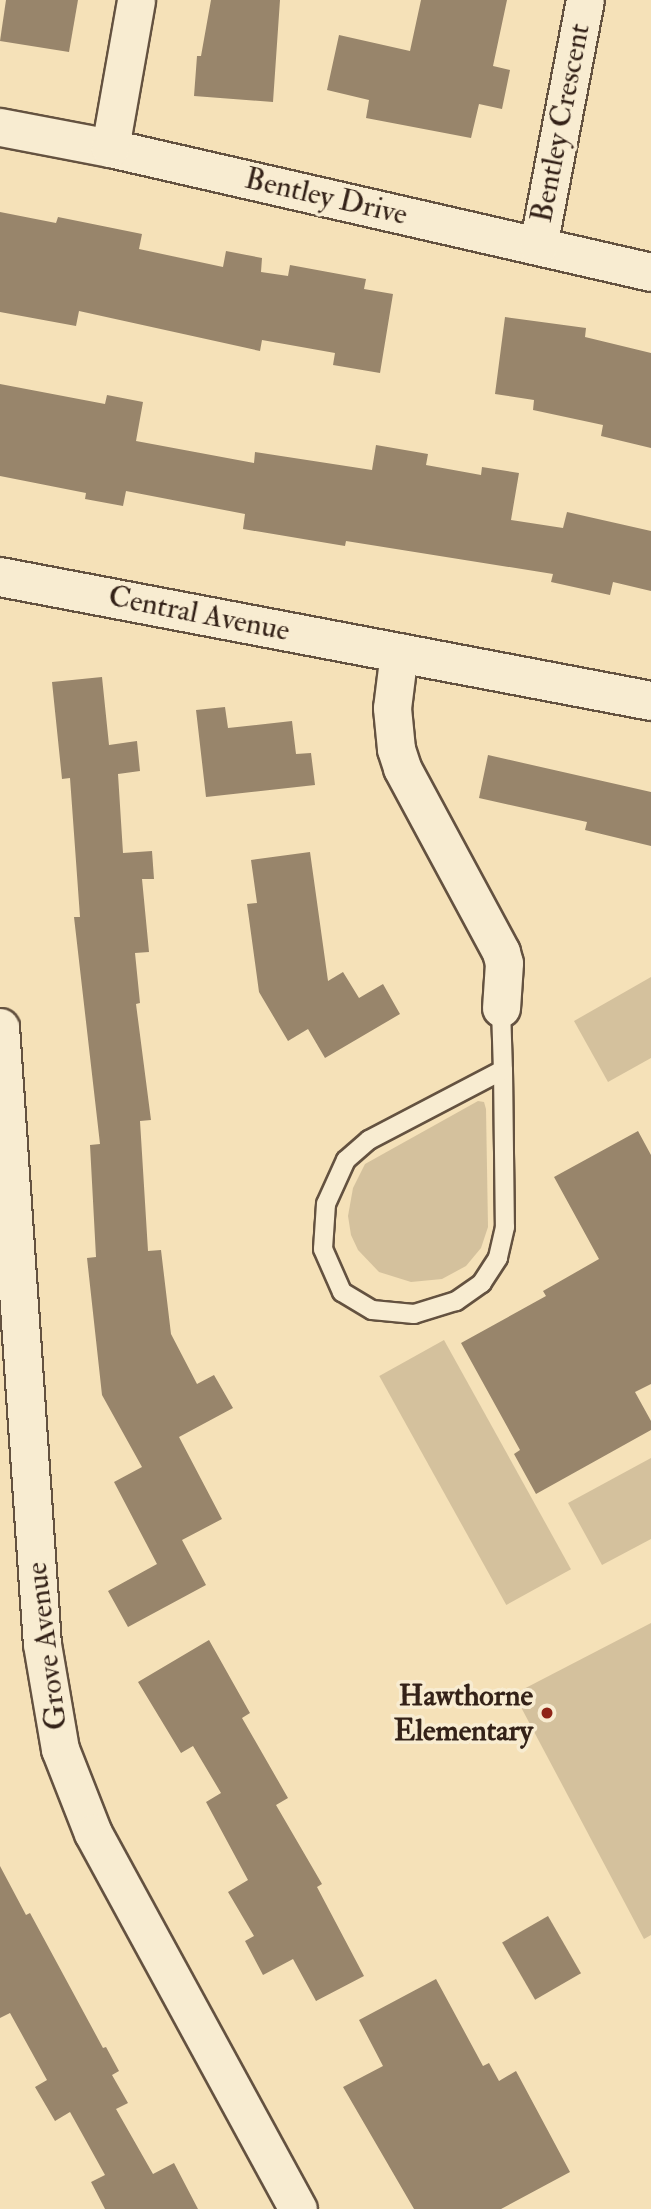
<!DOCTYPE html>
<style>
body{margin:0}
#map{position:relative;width:651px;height:2209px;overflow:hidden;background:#f5e1b8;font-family:"IM FELL Double Pica",serif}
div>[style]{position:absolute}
.green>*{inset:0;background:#d4c19d;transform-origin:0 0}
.building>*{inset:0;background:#98856b;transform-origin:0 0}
.roads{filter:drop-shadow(2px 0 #645240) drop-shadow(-2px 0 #645240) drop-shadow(0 2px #645240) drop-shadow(0 -2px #645240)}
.lane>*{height:18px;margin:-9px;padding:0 9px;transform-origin:9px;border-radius:9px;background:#f8ecd1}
.street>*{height:37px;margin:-18.5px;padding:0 18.5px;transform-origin:18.5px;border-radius:18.5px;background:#f8ecd1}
.secondary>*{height:38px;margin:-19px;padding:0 19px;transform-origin:19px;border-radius:19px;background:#f8ecd1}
.dots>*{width:19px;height:19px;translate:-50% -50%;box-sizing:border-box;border:4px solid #f8ecd1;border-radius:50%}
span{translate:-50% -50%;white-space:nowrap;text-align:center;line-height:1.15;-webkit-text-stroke:7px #f8ecd1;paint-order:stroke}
.street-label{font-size:30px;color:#342218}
.poi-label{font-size:30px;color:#342218;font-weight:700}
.right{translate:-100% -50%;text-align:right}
</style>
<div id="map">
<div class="green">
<i style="clip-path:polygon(651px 977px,651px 1058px,608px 1082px,574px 1021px)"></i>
<i style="clip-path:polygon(478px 1101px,484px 1102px,486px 1109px,488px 1227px,481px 1248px,466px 1266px,442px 1279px,411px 1282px,379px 1272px,358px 1250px,351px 1235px,348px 1216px,353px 1188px,365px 1164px)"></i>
<i style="left:444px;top:1340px;width:262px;height:74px;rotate:61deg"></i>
<i style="clip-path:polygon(651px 1458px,651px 1539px,602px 1565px,568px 1503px)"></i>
<i style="clip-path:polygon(651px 1623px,651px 1935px,644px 1939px,514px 1694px)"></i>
</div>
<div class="building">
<i style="clip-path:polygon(6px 0,78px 0,69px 52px,0 41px)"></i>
<i style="clip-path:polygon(211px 0,280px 0,273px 102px,194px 96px,197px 56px,201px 56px)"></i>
<i style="clip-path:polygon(421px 0,507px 0,493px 66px,510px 70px,502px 109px,479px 104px,471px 138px,366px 118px,369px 100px,327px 90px,339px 35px,410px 51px)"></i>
<i style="clip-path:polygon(0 212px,56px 223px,58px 217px,142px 234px,139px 249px,223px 267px,226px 251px,262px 258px,261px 272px,288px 276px,290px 265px,366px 279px,364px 289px,393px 294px,380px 373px,333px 365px,335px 353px,262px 340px,260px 351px,79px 311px,76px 326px,0 312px)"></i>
<i style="clip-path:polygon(505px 317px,586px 328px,585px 337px,651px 353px,651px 448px,601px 436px,603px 425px,533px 410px,534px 400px,495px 394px)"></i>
<i style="clip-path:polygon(0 384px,105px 404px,107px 395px,143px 402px,136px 441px,254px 463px,255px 452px,372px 470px,376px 445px,428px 454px,426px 465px,481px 475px,482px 467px,519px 473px,511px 520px,563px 528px,567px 512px,651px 531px,651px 591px,613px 582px,610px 595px,551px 582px,553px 574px,346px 541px,345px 546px,243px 529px,245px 514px,126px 491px,123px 506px,85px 499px,86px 493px,0 476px)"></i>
<i style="clip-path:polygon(102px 677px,109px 745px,137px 741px,140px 771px,118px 774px,123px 853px,152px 851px,154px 879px,142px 879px,149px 952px,135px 953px,140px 1003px,136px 1004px,151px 1120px,140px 1121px,148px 1251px,161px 1250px,171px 1334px,197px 1384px,214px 1375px,233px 1408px,179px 1437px,222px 1519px,182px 1540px,206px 1585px,128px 1627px,108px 1591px,157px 1564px,114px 1482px,142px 1467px,102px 1395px,87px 1258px,96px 1257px,90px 1145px,100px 1144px,74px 917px,80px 917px,70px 778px,62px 779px,52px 682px)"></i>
<i style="clip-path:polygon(225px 707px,228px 728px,292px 721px,296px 754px,311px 753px,315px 785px,206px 797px,196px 710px)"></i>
<i style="clip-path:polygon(488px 755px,651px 792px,651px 846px,585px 830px,587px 822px,479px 798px)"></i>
<i style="clip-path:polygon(310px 852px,328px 981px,343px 972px,359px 998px,383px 984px,400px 1014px,325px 1058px,308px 1029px,288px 1041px,259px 992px,247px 904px,257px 903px,251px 860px)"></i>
<i style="clip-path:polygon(638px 1131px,651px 1155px,651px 1384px,635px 1392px,651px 1421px,651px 1430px,536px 1494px,514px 1454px,520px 1450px,461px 1343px,546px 1296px,543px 1291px,599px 1259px,554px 1177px)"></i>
<i style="clip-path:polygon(209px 1640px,250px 1713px,242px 1718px,288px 1798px,276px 1805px,322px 1884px,317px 1887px,364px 1976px,316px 2001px,293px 1959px,263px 1975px,245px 1941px,254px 1936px,228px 1892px,248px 1880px,206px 1802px,221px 1793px,193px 1746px,181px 1753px,138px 1682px)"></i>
<i style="clip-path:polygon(0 1866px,26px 1915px,30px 1913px,103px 2048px,106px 2047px,119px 2071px,112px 2075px,128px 2103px,116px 2109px,153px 2174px,174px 2163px,198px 2209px,105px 2209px,91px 2182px,105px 2175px,70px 2112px,55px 2121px,35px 2087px,47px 2080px,10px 2013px,0 2018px)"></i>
<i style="left:548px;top:1916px;width:66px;height:53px;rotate:60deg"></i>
<i style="clip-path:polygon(436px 1979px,483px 2066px,489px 2063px,499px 2081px,516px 2071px,570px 2172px,501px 2209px,414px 2209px,343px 2087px,383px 2066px,359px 2020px)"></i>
</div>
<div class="roads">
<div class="lane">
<i style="left:501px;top:1008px;width:62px;rotate:88.2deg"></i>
<i style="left:503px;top:1070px;width:157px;rotate:89.3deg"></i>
<i style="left:505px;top:1227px;width:32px;rotate:103deg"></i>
<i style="left:498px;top:1258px;width:30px;rotate:123deg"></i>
<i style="left:482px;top:1283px;width:32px;rotate:145deg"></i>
<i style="left:456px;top:1301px;width:44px;rotate:162.8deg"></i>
<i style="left:414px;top:1314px;width:42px;rotate:-174.6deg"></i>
<i style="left:372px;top:1310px;width:35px;rotate:-149deg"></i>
<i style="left:342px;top:1292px;width:47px;rotate:-113.8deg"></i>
<i style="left:323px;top:1249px;width:45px;rotate:-86.2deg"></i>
<i style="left:326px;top:1204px;width:48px;rotate:-65.6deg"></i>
<i style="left:346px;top:1160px;width:30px;rotate:-41deg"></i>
<i style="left:369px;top:1140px;width:151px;rotate:-27.6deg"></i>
</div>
<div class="street">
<i style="left:0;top:127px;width:112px;rotate:10.8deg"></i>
<i style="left:110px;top:148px;width:555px;rotate:12.91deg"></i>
<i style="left:110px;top:148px;width:150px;rotate:-80deg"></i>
<i style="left:538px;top:246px;width:250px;rotate:-79.2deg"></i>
<i style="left:399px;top:652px;width:56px;rotate:97.1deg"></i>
<i style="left:392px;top:708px;width:41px;rotate:84.4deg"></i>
<i style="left:396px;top:749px;width:20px;rotate:72deg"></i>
<i style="left:402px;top:768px;width:209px;rotate:61.7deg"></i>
<i style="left:501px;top:952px;width:11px;rotate:75deg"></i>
<i style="left:504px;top:963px;width:45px;rotate:93.8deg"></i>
<i style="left:0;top:1027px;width:618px;rotate:86.11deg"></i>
<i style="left:42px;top:1644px;width:107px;rotate:80.3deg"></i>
<i style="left:60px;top:1749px;width:90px;rotate:68.6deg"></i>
<i style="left:93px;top:1833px;width:428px;rotate:61.4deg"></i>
</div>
<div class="secondary">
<i style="left:0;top:577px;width:663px;rotate:10.78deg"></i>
</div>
</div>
<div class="dots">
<i style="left:547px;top:1713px;background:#8f2418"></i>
</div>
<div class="street-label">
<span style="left:561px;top:123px;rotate:-79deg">Bentley Crescent</span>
<span style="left:326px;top:197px;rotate:13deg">Bentley Drive</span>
<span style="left:199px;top:614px;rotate:11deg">Central Avenue</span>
<span style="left:47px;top:1646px;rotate:-97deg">Grove Avenue</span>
</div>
<div class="poi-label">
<span class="right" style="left:533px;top:1713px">Hawthorne<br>Elementary</span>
</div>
</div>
